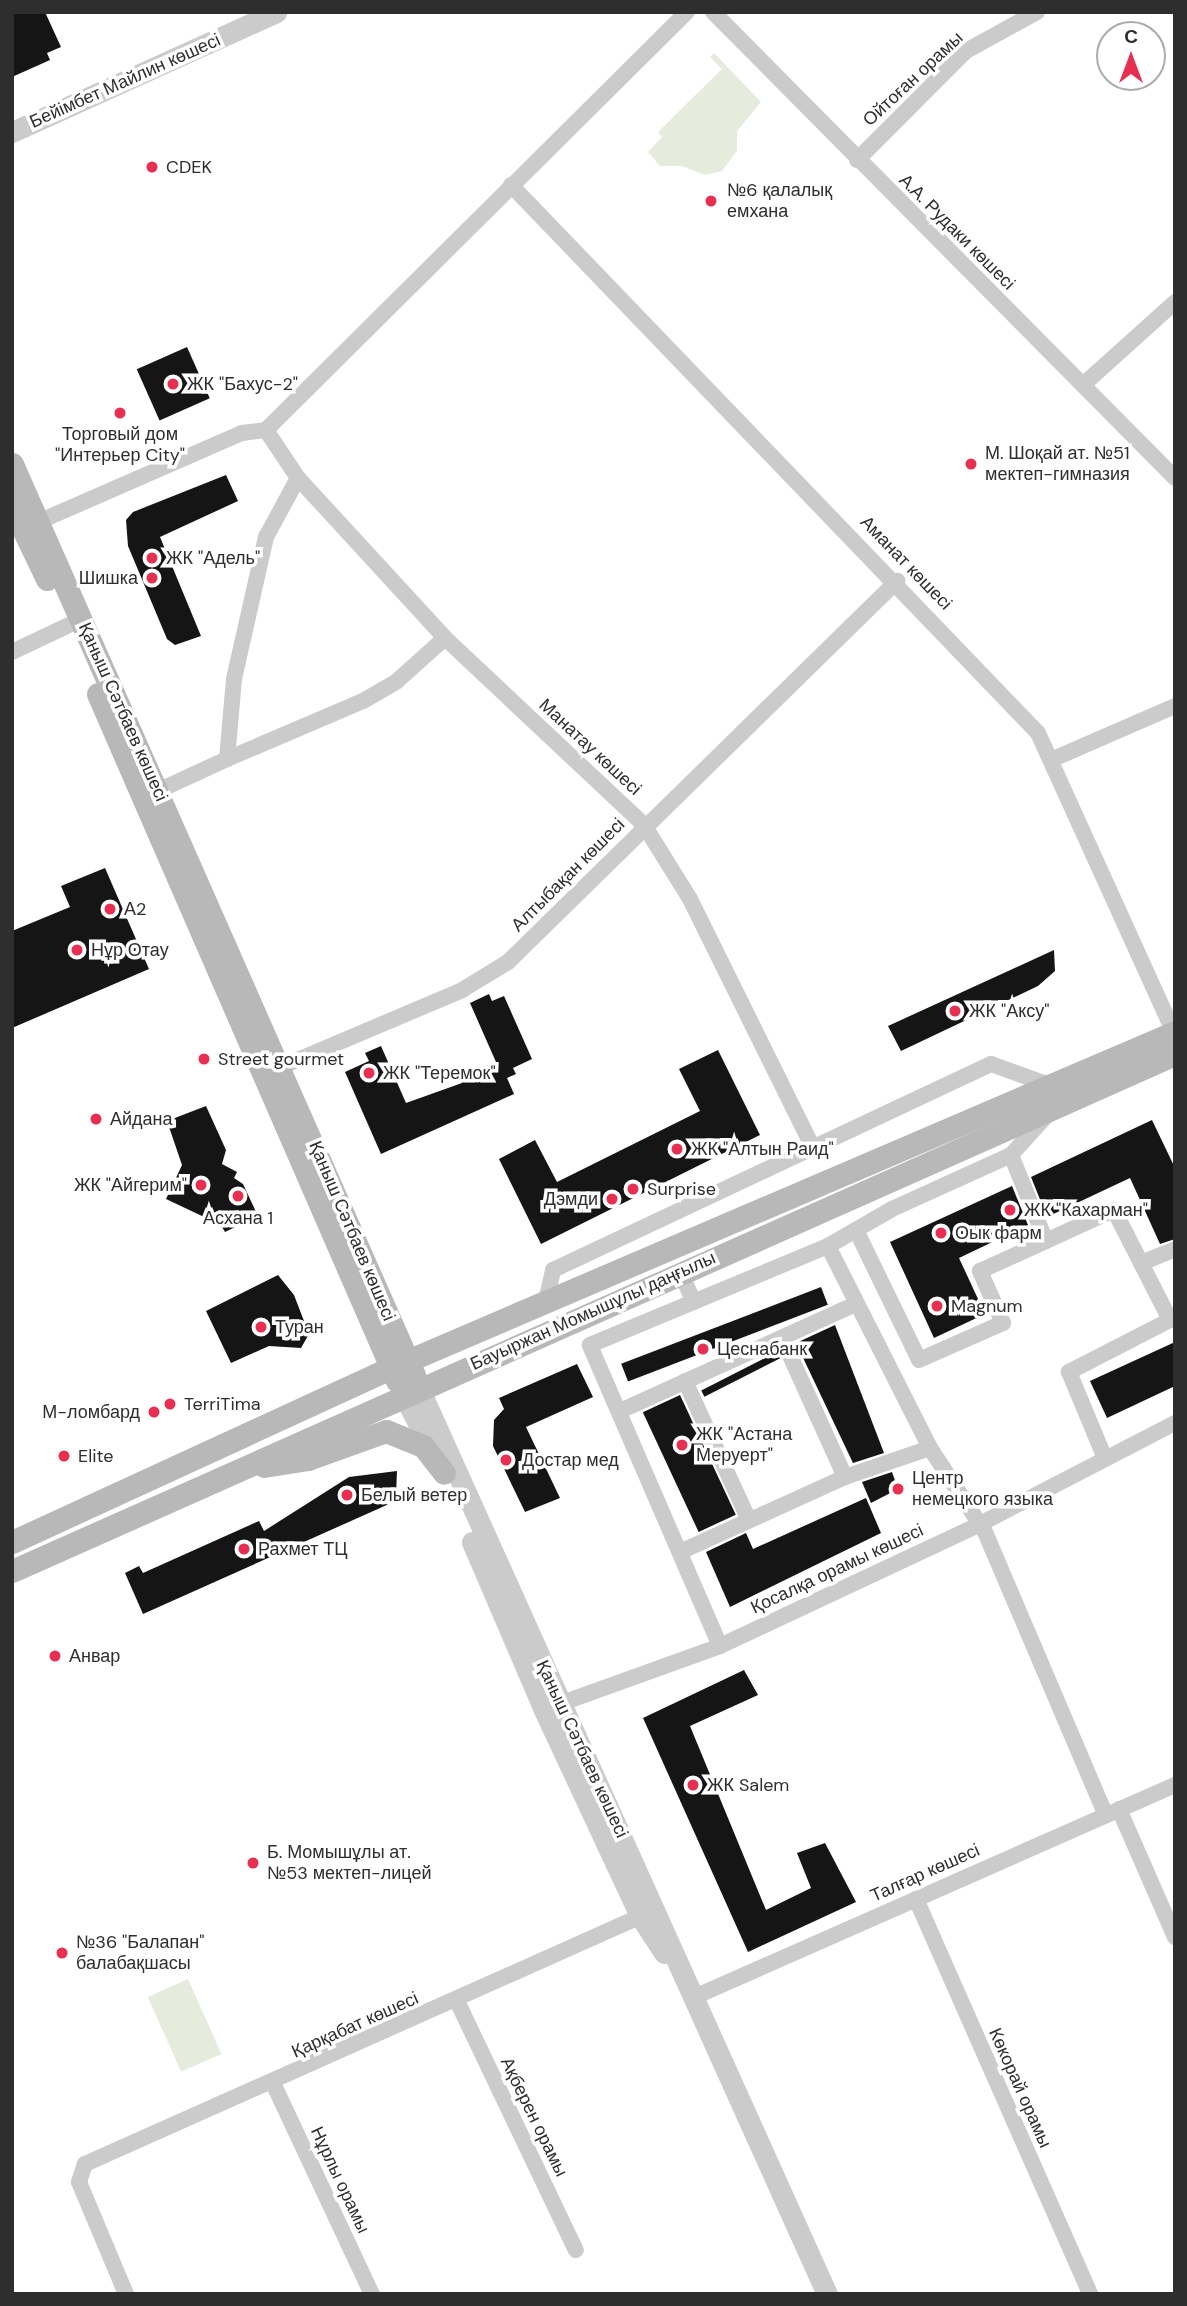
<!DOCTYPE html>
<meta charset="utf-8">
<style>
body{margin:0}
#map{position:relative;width:1187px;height:2306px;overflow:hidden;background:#fff;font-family:"DM Sans",sans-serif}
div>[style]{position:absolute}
.green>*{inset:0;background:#e6ecdb;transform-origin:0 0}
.building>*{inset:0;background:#151515;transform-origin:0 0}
.minor>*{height:16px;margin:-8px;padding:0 8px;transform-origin:8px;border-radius:8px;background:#cbcbcb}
.tertiary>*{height:21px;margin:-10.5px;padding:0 10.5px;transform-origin:10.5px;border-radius:10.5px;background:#cbcbcb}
.secondary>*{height:23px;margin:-11.5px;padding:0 11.5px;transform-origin:11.5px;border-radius:11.5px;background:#b8b8b8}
.dots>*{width:19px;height:19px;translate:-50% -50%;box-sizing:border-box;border:4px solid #fff;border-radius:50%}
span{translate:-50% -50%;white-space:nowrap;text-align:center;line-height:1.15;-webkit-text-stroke:7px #fff;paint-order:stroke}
.street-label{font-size:18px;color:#2e2e2e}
.poi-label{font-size:18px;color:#2e2e2e}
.left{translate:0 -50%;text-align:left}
.right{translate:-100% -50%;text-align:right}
.frame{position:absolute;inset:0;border:14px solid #2e2e2e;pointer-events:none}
.north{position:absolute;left:1096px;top:21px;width:70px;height:70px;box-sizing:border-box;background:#fff;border:2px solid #ababab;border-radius:50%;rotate:0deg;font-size:19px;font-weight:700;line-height:28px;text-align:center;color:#2e2e2e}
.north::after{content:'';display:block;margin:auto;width:24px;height:32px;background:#e62f51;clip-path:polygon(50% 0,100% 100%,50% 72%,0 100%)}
</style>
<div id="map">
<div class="green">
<i style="clip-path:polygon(714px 53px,761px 102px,737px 131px,737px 151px,722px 171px,705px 175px,682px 166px,660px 166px,648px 152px,662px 137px,658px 132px,722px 69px,710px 57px)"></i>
<i style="left:188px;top:1979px;width:82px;height:44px;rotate:66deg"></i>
</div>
<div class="building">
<i style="clip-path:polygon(12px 12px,45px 12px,61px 47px,47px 53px,50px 60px,12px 77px)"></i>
<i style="left:187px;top:347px;width:56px;height:55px;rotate:66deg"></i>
<i style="clip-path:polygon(226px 475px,238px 501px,160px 537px,201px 636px,175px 645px,167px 639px,128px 546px,126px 520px,133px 512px)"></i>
<i style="clip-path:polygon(105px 868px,149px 969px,12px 1028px,12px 931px,70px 907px,61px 886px)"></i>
<i style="clip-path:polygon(1054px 950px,1055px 971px,1038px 986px,901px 1051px,888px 1026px)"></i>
<i style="clip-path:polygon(489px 994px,492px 1001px,504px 996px,532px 1059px,513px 1068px,516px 1074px,507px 1078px,514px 1094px,381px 1154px,345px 1072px,369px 1061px,365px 1053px,381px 1046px,406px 1103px,462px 1083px,459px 1078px,496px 1062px,470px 1003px)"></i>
<i style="clip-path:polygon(718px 1050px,760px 1135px,541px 1244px,499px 1159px,535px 1140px,557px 1182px,700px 1111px,679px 1069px)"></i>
<i style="clip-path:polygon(206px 1106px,226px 1150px,222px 1164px,237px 1172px,234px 1178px,243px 1184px,258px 1216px,225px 1232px,221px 1225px,166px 1199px,182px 1165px,167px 1121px)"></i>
<i style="clip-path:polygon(1152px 1120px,1175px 1168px,1175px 1239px,1160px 1244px,1130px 1178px,1047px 1217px,1031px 1177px)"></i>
<i style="clip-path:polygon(1012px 1186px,1028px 1225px,959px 1258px,985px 1314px,934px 1338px,890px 1242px)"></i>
<i style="clip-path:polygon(278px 1275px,294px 1295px,309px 1334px,301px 1348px,269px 1346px,231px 1363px,206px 1311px)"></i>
<i style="left:821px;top:1287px;width:19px;height:214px;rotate:69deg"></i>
<i style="clip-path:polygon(835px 1325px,884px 1453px,853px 1463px,796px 1343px)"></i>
<i style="clip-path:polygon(1175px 1342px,1175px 1386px,1107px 1418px,1090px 1381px)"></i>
<i style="left:777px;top:1352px;width:7px;height:85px;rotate:63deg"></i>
<i style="clip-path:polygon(577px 1364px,593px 1397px,526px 1427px,560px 1498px,525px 1512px,493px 1446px,494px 1420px,504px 1409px,499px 1398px)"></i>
<i style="left:680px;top:1395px;width:132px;height:41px;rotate:65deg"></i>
<i style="clip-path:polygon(397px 1471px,396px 1495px,385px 1494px,389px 1504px,143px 1614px,125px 1573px,139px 1566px,143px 1573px,259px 1521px,264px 1531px,349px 1477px)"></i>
<i style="clip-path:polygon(892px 1472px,898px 1489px,871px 1503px,862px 1482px)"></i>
<i style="clip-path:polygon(866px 1498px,881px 1533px,730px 1607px,706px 1552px,746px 1533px,753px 1549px)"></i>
<i style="clip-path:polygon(744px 1670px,758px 1695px,690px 1726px,766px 1910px,811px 1888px,797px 1853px,825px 1843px,856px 1902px,748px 1952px,643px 1718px)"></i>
</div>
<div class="minor">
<i style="left:713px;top:12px;width:656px;rotate:45.25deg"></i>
<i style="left:857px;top:160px;width:154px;rotate:-45deg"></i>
<i style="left:966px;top:51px;width:81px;rotate:-28.8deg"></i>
<i style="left:511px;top:185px;width:760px;rotate:46.12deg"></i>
<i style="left:1038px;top:733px;width:332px;rotate:65.6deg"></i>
<i style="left:1084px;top:384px;width:122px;rotate:-42deg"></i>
<i style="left:266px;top:430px;width:58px;rotate:56.3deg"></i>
<i style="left:298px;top:478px;width:217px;rotate:47.4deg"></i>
<i style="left:445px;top:638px;width:273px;rotate:43.2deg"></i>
<i style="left:644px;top:825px;width:87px;rotate:58.1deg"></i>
<i style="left:690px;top:899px;width:275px;rotate:63.7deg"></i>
<i style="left:38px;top:522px;width:223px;rotate:-23.6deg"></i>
<i style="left:242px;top:433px;width:24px;rotate:-7deg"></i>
<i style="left:266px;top:430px;width:593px;rotate:-44.8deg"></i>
<i style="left:12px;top:652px;width:63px;rotate:-25.3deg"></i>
<i style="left:227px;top:759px;width:148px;rotate:-23.1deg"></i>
<i style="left:363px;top:701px;width:39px;rotate:-30deg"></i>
<i style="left:397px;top:681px;width:64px;rotate:-41.9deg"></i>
<i style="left:1053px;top:759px;width:133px;rotate:-23.5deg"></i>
<i style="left:149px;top:795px;width:86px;rotate:-24.8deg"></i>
<i style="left:227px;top:759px;width:80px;rotate:-85deg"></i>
<i style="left:234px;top:679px;width:146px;rotate:-77.3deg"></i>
<i style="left:266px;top:537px;width:67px;rotate:-61.5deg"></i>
<i style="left:281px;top:1067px;width:197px;rotate:-23deg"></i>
<i style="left:462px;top:990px;width:54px;rotate:-31.3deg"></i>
<i style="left:508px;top:962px;width:545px;rotate:-44.4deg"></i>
<i style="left:1011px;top:1155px;width:93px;rotate:67.9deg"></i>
<i style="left:856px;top:1230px;width:144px;rotate:64.1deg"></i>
<i style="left:919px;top:1360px;width:92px;rotate:-23.8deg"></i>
<i style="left:1003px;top:1323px;width:57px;rotate:-113.9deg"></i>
<i style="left:980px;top:1271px;width:147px;rotate:-24.5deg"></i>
<i style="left:1114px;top:1210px;width:123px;rotate:63deg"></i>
<i style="left:1170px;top:1320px;width:114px;rotate:152.8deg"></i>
<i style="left:1069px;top:1372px;width:91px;rotate:67.4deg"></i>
<i style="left:828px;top:1246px;width:226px;rotate:63.2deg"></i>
<i style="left:930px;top:1448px;width:100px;rotate:56.8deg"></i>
<i style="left:985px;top:1532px;width:308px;rotate:66.9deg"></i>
<i style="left:1141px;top:1263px;width:37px;rotate:-22deg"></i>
<i style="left:680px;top:1272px;width:33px;rotate:65deg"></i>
<i style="left:546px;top:1301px;width:32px;rotate:-77deg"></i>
<i style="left:553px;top:1270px;width:484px;rotate:-25.2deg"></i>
<i style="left:991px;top:1064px;width:62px;rotate:19.9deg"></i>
<i style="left:782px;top:1338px;width:153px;rotate:65.6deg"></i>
<i style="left:685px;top:1381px;width:153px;rotate:65.3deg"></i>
<i style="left:620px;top:1411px;width:257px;rotate:-24.4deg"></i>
<i style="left:682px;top:1551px;width:179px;rotate:-24.4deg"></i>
<i style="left:845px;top:1477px;width:90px;rotate:-18.8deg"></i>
<i style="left:720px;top:1646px;width:328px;rotate:-113.4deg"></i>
<i style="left:590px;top:1345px;width:258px;rotate:-22.6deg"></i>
<i style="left:828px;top:1246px;width:74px;rotate:-30deg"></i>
<i style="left:892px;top:1209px;width:131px;rotate:-24.4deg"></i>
<i style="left:1011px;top:1155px;width:57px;rotate:-47.9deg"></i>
<i style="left:551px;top:1707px;width:180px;rotate:-19.8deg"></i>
<i style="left:720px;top:1646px;width:287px;rotate:-25.1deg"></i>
<i style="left:980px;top:1524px;width:220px;rotate:-27.4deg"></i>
<i style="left:1119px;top:1809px;width:140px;rotate:66.4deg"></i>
<i style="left:916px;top:1899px;width:432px;rotate:66.2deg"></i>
<i style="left:692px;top:1998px;width:528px;rotate:-23.8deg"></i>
<i style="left:457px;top:2001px;width:276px;rotate:64.5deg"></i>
<i style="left:273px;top:2083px;width:233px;rotate:64.9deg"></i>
<i style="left:126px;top:2294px;width:121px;rotate:-112.8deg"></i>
<i style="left:79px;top:2182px;width:19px;rotate:-72deg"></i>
<i style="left:85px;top:2164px;width:616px;rotate:-24.03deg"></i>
</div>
<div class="tertiary">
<i style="left:12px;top:132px;width:290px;rotate:-24.4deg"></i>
<i style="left:419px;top:1388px;width:994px;rotate:65.76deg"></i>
<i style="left:403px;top:1394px;width:72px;rotate:62.7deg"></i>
<i style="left:472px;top:1542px;width:183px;rotate:66.8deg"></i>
<i style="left:544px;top:1710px;width:227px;rotate:65deg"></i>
<i style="left:640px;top:1916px;width:44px;rotate:57deg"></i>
</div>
<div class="secondary">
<i style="left:12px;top:464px;width:996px;rotate:66.19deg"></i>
<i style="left:12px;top:506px;width:81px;rotate:64.4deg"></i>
<i style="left:98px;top:694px;width:749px;rotate:66.48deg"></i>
<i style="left:264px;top:1466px;width:45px;rotate:-9deg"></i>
<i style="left:308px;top:1459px;width:83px;rotate:-19.7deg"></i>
<i style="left:386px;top:1431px;width:40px;rotate:22deg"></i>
<i style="left:423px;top:1446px;width:34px;rotate:52deg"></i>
<i style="left:12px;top:1542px;width:417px;rotate:-24.7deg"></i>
<i style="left:391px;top:1368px;width:853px;rotate:-23.2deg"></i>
<i style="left:12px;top:1571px;width:1273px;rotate:-23.97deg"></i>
</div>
<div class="dots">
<i style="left:152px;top:167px;background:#e62f51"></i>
<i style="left:711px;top:201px;background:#e62f51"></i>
<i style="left:173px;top:384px;background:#e62f51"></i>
<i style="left:120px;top:413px;background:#e62f51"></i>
<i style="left:971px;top:464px;background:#e62f51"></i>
<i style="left:152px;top:558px;background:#e62f51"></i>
<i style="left:152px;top:578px;background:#e62f51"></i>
<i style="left:110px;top:909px;background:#e62f51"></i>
<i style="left:77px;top:950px;background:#e62f51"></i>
<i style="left:955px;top:1011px;background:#e62f51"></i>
<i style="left:204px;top:1059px;background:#e62f51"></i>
<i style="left:369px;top:1073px;background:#e62f51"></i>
<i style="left:96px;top:1119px;background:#e62f51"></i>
<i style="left:677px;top:1149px;background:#e62f51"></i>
<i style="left:201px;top:1185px;background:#e62f51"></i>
<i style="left:633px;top:1189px;background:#e62f51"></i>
<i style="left:238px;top:1196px;background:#e62f51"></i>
<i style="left:612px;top:1199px;background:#e62f51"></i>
<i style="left:1010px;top:1210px;background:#e62f51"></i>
<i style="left:941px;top:1233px;background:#e62f51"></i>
<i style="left:937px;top:1306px;background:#e62f51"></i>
<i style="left:261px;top:1327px;background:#e62f51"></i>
<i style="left:703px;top:1349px;background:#e62f51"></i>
<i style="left:170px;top:1404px;background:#e62f51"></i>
<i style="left:154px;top:1412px;background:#e62f51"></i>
<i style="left:682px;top:1445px;background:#e62f51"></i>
<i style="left:64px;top:1456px;background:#e62f51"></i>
<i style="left:506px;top:1460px;background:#e62f51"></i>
<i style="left:898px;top:1489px;background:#e62f51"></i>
<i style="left:347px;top:1495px;background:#e62f51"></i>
<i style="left:244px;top:1549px;background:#e62f51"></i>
<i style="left:55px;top:1656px;background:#e62f51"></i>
<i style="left:693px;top:1785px;background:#e62f51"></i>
<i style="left:253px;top:1863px;background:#e62f51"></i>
<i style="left:62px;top:1953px;background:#e62f51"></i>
</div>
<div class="street-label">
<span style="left:913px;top:79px;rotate:-43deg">Ойтоған орамы</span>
<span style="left:125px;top:81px;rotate:-24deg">Бейімбет Майлин көшесі</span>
<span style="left:957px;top:232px;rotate:45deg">А.А. Рудаки көшесі</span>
<span style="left:906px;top:563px;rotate:46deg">Аманат көшесі</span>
<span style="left:123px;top:712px;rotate:66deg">Қаныш Сәтбаев көшесі</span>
<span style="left:590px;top:747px;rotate:43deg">Манатау көшесі</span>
<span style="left:568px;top:875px;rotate:-45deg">Алтыбақан көшесі</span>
<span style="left:352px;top:1231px;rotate:67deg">Қаныш Сәтбаев көшесі</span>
<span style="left:593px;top:1311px;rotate:-24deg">Бауыржан Момышұлы даңғылы</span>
<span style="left:837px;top:1569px;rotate:-25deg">Қосалқа орамы көшесі</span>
<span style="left:582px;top:1749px;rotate:65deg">Қаныш Сәтбаев көшесі</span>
<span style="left:925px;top:1873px;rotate:-24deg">Талғар көшесі</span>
<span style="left:355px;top:2025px;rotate:-24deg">Қарқабат көшесі</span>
<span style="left:1020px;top:2088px;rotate:66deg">Көкорай орамы</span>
<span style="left:534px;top:2117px;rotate:64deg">Ақберен орамы</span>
<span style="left:340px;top:2180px;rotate:65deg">Нұрлы орамы</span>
</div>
<div class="poi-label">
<span class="left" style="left:166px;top:167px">CDEK</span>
<span class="left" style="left:727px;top:201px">№6 қалалық<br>емхана</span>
<span class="left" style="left:187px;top:384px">ЖК "Бахус-2"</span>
<span style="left:120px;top:445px">Торговый дом<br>"Интерьер City"</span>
<span class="left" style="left:985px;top:464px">М. Шоқай ат. №51<br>мектеп-гимназия</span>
<span class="left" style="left:166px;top:558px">ЖК "Адель"</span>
<span class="right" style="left:138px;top:578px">Шишка</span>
<span class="left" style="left:124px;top:909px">А2</span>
<span class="left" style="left:91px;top:950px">Нұр Отау</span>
<span class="left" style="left:969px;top:1011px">ЖК "Аксу"</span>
<span class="left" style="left:218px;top:1059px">Street gourmet</span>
<span class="left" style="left:383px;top:1073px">ЖК "Теремок"</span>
<span class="left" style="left:110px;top:1119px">Айдана</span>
<span class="left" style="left:691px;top:1149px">ЖК "Алтын Раид"</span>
<span class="right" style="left:187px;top:1185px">ЖК "Айгерим"</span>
<span class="left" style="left:647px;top:1189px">Surprise</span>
<span class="right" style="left:598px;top:1199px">Дэмди</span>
<span class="left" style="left:1024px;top:1210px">ЖК "Кахарман"</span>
<span style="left:238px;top:1218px">Асхана 1</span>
<span class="left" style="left:955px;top:1233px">Оык фарм</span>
<span class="left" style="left:951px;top:1306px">Magnum</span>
<span class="left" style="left:275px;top:1327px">Туран</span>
<span class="left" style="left:717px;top:1349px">Цеснабанк</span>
<span class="left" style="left:184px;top:1404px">TerriTima</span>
<span class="right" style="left:140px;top:1412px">М-ломбард</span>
<span class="left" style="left:696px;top:1445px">ЖК "Астана<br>Меруерт"</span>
<span class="left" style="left:78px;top:1456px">Elite</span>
<span class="left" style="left:522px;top:1460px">Достар мед</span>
<span class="left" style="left:912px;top:1489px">Центр<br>немецкого языка</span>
<span class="left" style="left:361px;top:1495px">Белый ветер</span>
<span class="left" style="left:258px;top:1549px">Рахмет ТЦ</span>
<span class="left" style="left:69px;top:1656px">Анвар</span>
<span class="left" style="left:707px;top:1785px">ЖК Salem</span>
<span class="left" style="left:267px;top:1863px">Б. Момышұлы ат.<br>№53 мектеп-лицей</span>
<span class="left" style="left:76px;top:1953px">№36 "Балапан"<br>балабақшасы</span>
</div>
<div class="frame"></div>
<div class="north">С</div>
</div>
